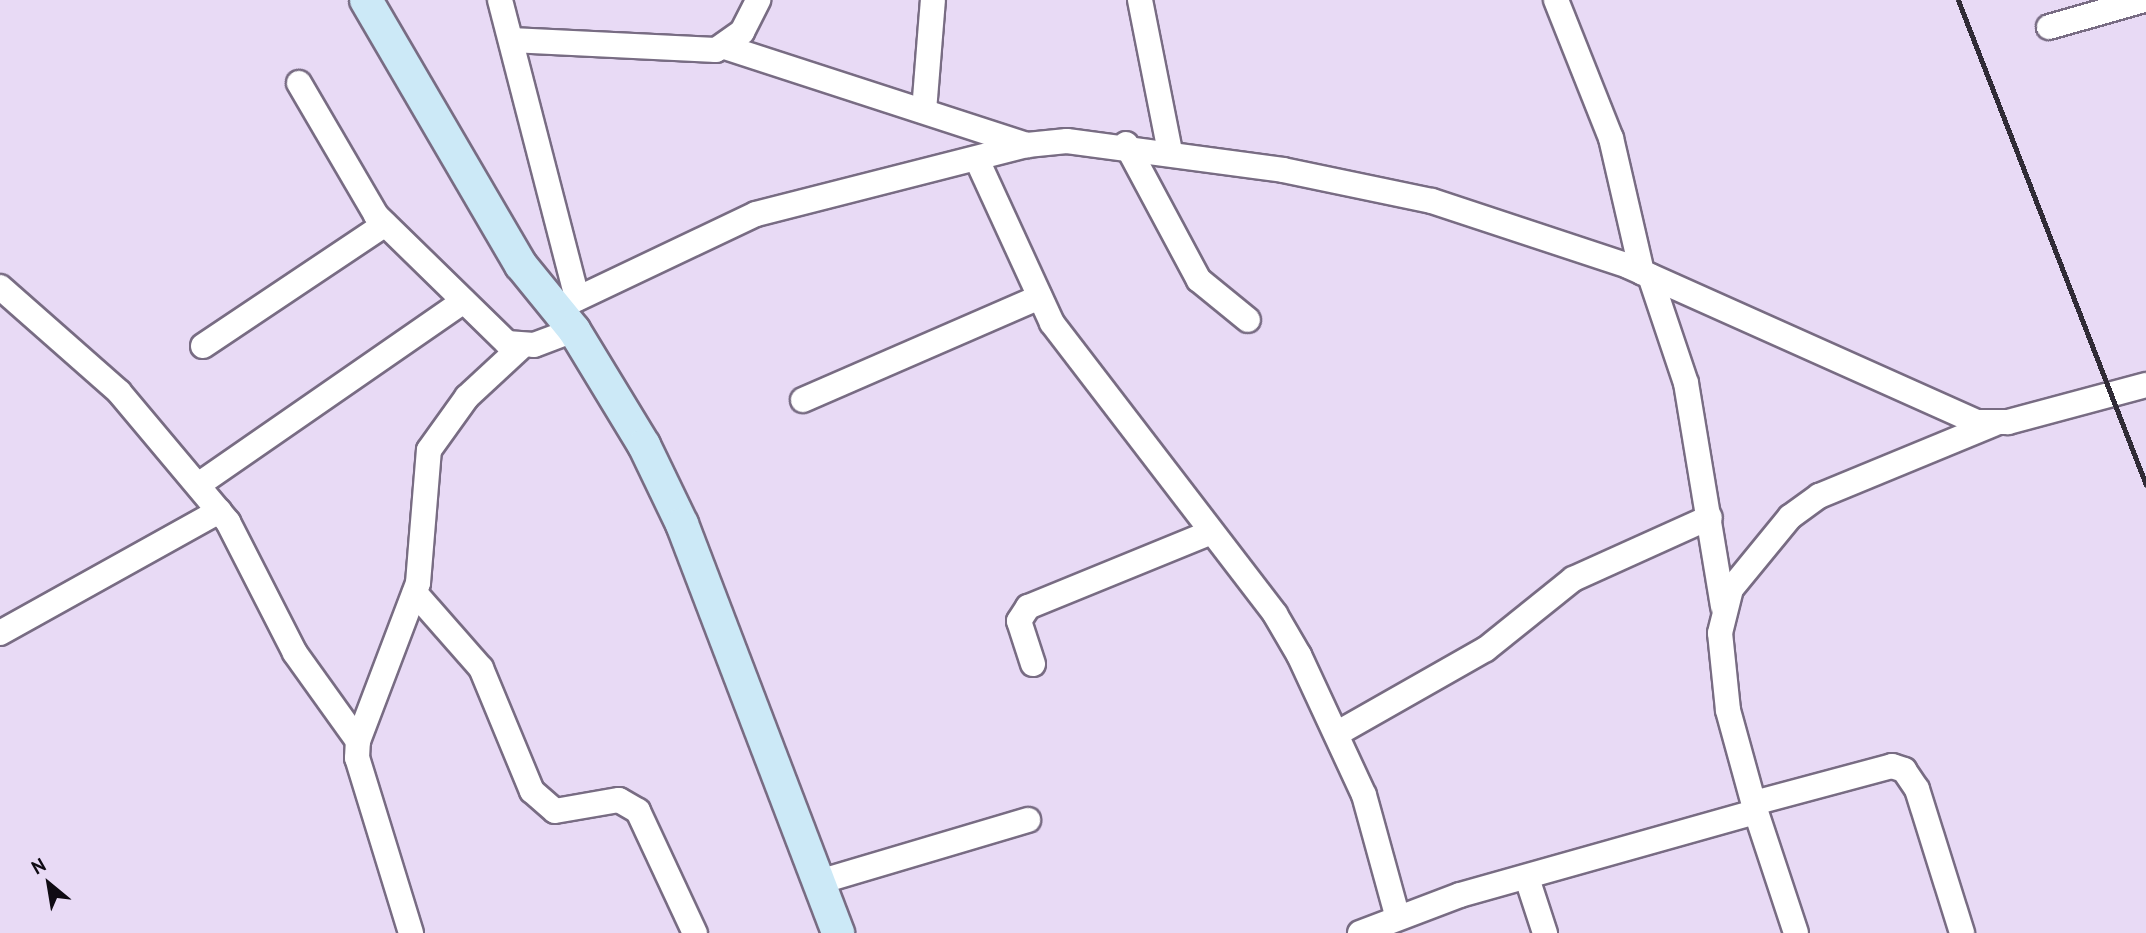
<!DOCTYPE html>
<style>
body{margin:0}
#map{position:relative;width:2146px;height:933px;overflow:hidden;background:#e8daf5;font-family:"PT Sans",sans-serif}
div>[style]{position:absolute}
.roads{filter:drop-shadow(2px 0 #786c83) drop-shadow(-2px 0 #786c83) drop-shadow(0 2px #786c83) drop-shadow(0 -2px #786c83)}
.minor>*{height:24px;margin:-12px;padding:0 12px;transform-origin:12px;border-radius:12px;background:#fff}
.major>*{height:32px;margin:-16px;padding:0 16px;transform-origin:16px;border-radius:16px;background:#cce9f7}
.rail>*{height:5px;margin:-2.5px;padding:0 2.5px;transform-origin:2.5px;border-radius:2.5px;background:#302b36}
span{translate:-50% -50%;white-space:nowrap;text-align:center;line-height:1.15;-webkit-text-stroke:6px #e8daf5;paint-order:stroke}
.north{position:absolute;left:14px;top:849px;width:70px;height:70px;-webkit-text-stroke:5px #e8daf5;paint-order:stroke;rotate:330deg;font-size:19px;font-weight:700;line-height:28px;text-align:center;color:#0f0b13}
.north::after{content:'';display:block;margin:auto;width:24px;height:32px;background:#0f0b13;clip-path:polygon(50% 0,100% 100%,50% 72%,0 100%)}
</style>
<div id="map">
<div class="roads">
<div class="minor">
<i style="left:500px;top:0;width:308px;rotate:75.5deg"></i>
<i style="left:1140px;top:0;width:154px;rotate:78.8deg"></i>
<i style="left:1556px;top:0;width:149px;rotate:68.3deg"></i>
<i style="left:1611px;top:138px;width:138px;rotate:77deg"></i>
<i style="left:2049px;top:27px;width:99px;rotate:-15.9deg"></i>
<i style="left:511px;top:40px;width:205px;rotate:2.8deg"></i>
<i style="left:716px;top:50px;width:32px;rotate:-35deg"></i>
<i style="left:742px;top:32px;width:36px;rotate:-63deg"></i>
<i style="left:725px;top:47px;width:318px;rotate:18deg"></i>
<i style="left:299px;top:83px;width:153px;rotate:59.7deg"></i>
<i style="left:376px;top:215px;width:183px;rotate:44.3deg"></i>
<i style="left:507px;top:343px;width:27px;rotate:4deg"></i>
<i style="left:534px;top:345px;width:43px;rotate:-20.6deg"></i>
<i style="left:924px;top:111px;width:111px;rotate:-85.4deg"></i>
<i style="left:1126px;top:144px;width:154px;rotate:61.8deg"></i>
<i style="left:1199px;top:280px;width:63px;rotate:39.2deg"></i>
<i style="left:978px;top:162px;width:177px;rotate:65.3deg"></i>
<i style="left:1052px;top:323px;width:367px;rotate:52.5deg"></i>
<i style="left:1275px;top:614px;width:48px;rotate:59.7deg"></i>
<i style="left:1299px;top:655px;width:154px;rotate:65.1deg"></i>
<i style="left:1364px;top:795px;width:124px;rotate:74.6deg"></i>
<i style="left:1650px;top:276px;width:113px;rotate:71.4deg"></i>
<i style="left:1686px;top:383px;width:226px;rotate:80.6deg"></i>
<i style="left:0;top:287px;width:159px;rotate:41.4deg"></i>
<i style="left:119px;top:392px;width:170px;rotate:50deg"></i>
<i style="left:228px;top:522px;width:147px;rotate:62.9deg"></i>
<i style="left:295px;top:653px;width:108px;rotate:54.4deg"></i>
<i style="left:556px;top:309px;width:221px;rotate:-25.4deg"></i>
<i style="left:756px;top:214px;width:280px;rotate:-14.3deg"></i>
<i style="left:1027px;top:145px;width:40px;rotate:-5.7deg"></i>
<i style="left:1067px;top:141px;width:218px;rotate:7.6deg"></i>
<i style="left:1283px;top:170px;width:152px;rotate:11.8deg"></i>
<i style="left:1432px;top:201px;width:206px;rotate:18.3deg"></i>
<i style="left:1628px;top:266px;width:382px;rotate:24.1deg"></i>
<i style="left:1977px;top:422px;width:31px"></i>
<i style="left:2008px;top:422px;width:143px;rotate:-15deg"></i>
<i style="left:203px;top:346px;width:219px;rotate:-33.8deg"></i>
<i style="left:803px;top:400px;width:258px;rotate:-23.5deg"></i>
<i style="left:198px;top:485px;width:323px;rotate:-34.7deg"></i>
<i style="left:415px;top:593px;width:100px;rotate:48.7deg"></i>
<i style="left:481px;top:668px;width:133px;rotate:67.5deg"></i>
<i style="left:532px;top:791px;width:30px;rotate:41deg"></i>
<i style="left:555px;top:811px;width:65px;rotate:-9.8deg"></i>
<i style="left:619px;top:800px;width:22px;rotate:30deg"></i>
<i style="left:638px;top:811px;width:135px;rotate:65deg"></i>
<i style="left:0;top:633px;width:251px;rotate:-29.1deg"></i>
<i style="left:1033px;top:664px;width:45px;rotate:-108deg"></i>
<i style="left:1019px;top:621px;width:17px;rotate:-57deg"></i>
<i style="left:1028px;top:607px;width:196px;rotate:-22.2deg"></i>
<i style="left:1338px;top:733px;width:170px;rotate:-29.6deg"></i>
<i style="left:1486px;top:649px;width:112px;rotate:-38.8deg"></i>
<i style="left:1573px;top:579px;width:150px;rotate:-24.3deg"></i>
<i style="left:1754px;top:803px;width:143px;rotate:-15deg"></i>
<i style="left:1892px;top:766px;width:13px;rotate:18deg"></i>
<i style="left:1904px;top:770px;width:23px;rotate:56deg"></i>
<i style="left:1917px;top:789px;width:151px;rotate:72.6deg"></i>
<i style="left:1756px;top:812px;width:106px;rotate:-105.4deg"></i>
<i style="left:1728px;top:710px;width:77px;rotate:-95.9deg"></i>
<i style="left:1720px;top:633px;width:45px;rotate:-76deg"></i>
<i style="left:1731px;top:589px;width:93px;rotate:-50.7deg"></i>
<i style="left:1790px;top:517px;width:36px;rotate:-36deg"></i>
<i style="left:1819px;top:496px;width:189px;rotate:-22.4deg"></i>
<i style="left:1527px;top:878px;width:58px;rotate:71.9deg"></i>
<i style="left:822px;top:881px;width:215px;rotate:-16.5deg"></i>
<i style="left:411px;top:933px;width:183px;rotate:-107.1deg"></i>
<i style="left:357px;top:758px;width:17px;rotate:-87deg"></i>
<i style="left:358px;top:741px;width:169px;rotate:-69.2deg"></i>
<i style="left:418px;top:583px;width:133px;rotate:-85.3deg"></i>
<i style="left:429px;top:450px;width:65px;rotate:-54.4deg"></i>
<i style="left:467px;top:397px;width:72px;rotate:-42.8deg"></i>
<i style="left:1360px;top:933px;width:107px;rotate:-20.8deg"></i>
<i style="left:1460px;top:895px;width:307px;rotate:-15.7deg"></i>
<i style="left:1756px;top:812px;width:127px;rotate:71.7deg"></i>
</div>
<div class="major">
<i style="left:366px;top:0;width:307px;rotate:59.7deg"></i>
<i style="left:521px;top:265px;width:84px;rotate:50.8deg"></i>
<i style="left:574px;top:330px;width:135px;rotate:58.7deg"></i>
<i style="left:644px;top:445px;width:88px;rotate:64.3deg"></i>
<i style="left:682px;top:524px;width:438px;rotate:69.1deg"></i>
</div>
</div>
<div class="rail">
<i style="left:1958px;top:0;width:520px;rotate:68.81deg"></i>
</div>
<div class="north">N</div>
</div>
